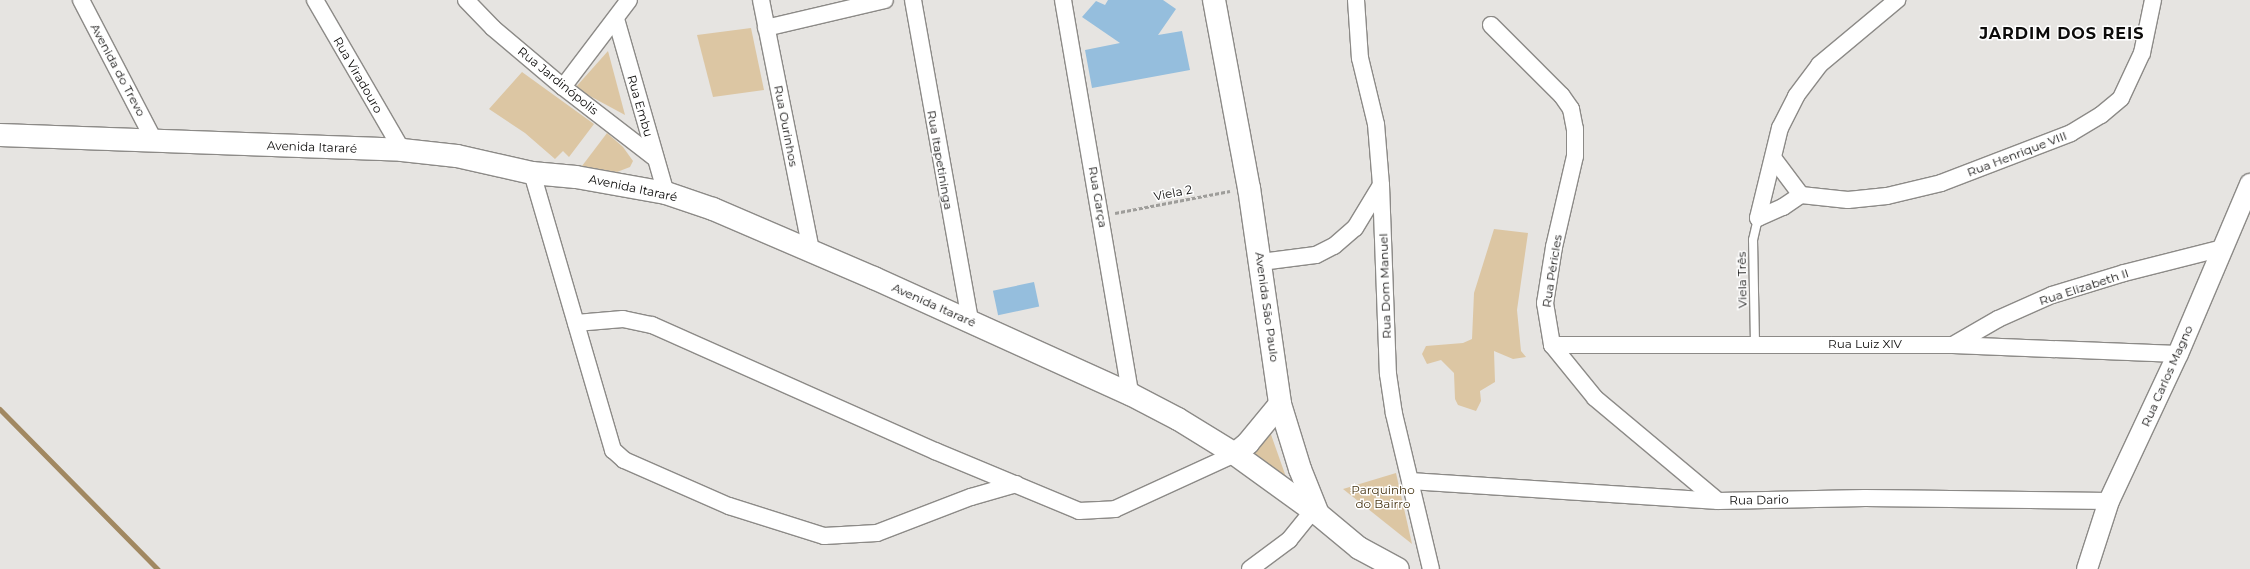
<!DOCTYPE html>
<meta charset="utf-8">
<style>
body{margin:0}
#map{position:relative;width:2250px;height:569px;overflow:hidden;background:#e6e4e1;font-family:Montserrat,sans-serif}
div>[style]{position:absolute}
.green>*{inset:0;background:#dcc6a3}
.stream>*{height:4.5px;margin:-2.25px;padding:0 2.25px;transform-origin:2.25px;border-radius:2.25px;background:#a18861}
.building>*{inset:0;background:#95bedd;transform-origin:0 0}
.path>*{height:2.5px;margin-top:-1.25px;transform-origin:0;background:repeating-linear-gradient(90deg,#9e9d9a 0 4px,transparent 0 6px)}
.roads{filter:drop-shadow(1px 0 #8c8a87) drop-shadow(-1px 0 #8c8a87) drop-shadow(0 1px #8c8a87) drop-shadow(0 -1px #8c8a87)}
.service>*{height:8px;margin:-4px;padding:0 4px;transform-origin:4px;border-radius:4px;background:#fff}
.minor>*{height:16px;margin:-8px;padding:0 8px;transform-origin:8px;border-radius:8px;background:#fff}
.tertiary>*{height:20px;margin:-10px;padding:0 10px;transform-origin:10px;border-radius:10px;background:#fff}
.secondary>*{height:22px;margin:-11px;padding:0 11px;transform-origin:11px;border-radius:11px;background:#fff}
span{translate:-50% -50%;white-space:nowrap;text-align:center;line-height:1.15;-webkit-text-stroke:3px #fff;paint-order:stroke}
.street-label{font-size:12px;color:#0c0b0a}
.park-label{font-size:12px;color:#463412}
.district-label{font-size:16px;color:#0c0b0a;font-weight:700;letter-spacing:1px}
</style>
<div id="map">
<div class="green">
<i style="clip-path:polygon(751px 28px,764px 90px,713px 97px,697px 35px)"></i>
<i style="clip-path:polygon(608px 51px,625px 115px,575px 88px)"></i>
<i style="clip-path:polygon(522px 72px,594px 124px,569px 157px,563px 151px,555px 159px,525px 133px,489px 109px)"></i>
<i style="clip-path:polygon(607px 133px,623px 147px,633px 161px,630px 167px,617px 172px,582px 166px)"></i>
<i style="clip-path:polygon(1494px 229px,1528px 233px,1517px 310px,1521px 351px,1526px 357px,1513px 359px,1494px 351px,1495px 382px,1480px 391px,1481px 401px,1476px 411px,1458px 405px,1455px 399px,1454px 373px,1441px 360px,1427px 364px,1422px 354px,1426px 346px,1463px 343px,1472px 339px,1474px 293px)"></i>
<i style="clip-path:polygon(1268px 426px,1286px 477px,1247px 455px)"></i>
<i style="clip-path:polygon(1396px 473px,1412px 544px,1343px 489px)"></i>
</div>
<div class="stream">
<i style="left:0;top:409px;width:225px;rotate:45.4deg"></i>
</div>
<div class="building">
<i style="clip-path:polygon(1108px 0,1163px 0,1176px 9px,1158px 35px,1182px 31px,1190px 70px,1092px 88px,1085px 50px,1120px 43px,1082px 17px,1096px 1px,1105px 5px)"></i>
<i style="left:1034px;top:282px;width:25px;height:42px;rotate:78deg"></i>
</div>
<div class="path">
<i style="left:1115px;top:213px;width:117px;rotate:-10.8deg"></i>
</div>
<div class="roads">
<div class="service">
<i style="left:1755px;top:343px;width:103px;rotate:-91.1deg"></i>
<i style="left:1753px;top:240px;width:23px;rotate:-77deg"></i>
</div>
<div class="minor">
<i style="left:81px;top:0;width:158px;rotate:62.5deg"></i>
<i style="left:315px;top:0;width:173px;rotate:59.9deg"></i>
<i style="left:466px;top:0;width:39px;rotate:46deg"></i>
<i style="left:493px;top:28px;width:92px;rotate:40.1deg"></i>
<i style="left:563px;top:87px;width:116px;rotate:37.7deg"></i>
<i style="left:761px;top:0;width:256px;rotate:78.7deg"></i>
<i style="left:913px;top:0;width:325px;rotate:79.9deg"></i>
<i style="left:1063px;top:0;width:400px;rotate:80.3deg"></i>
<i style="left:1356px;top:0;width:58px;rotate:86.1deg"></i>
<i style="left:1360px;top:58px;width:68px;rotate:76.4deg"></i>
<i style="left:1376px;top:124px;width:61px;rotate:85.3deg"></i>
<i style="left:1381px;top:185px;width:189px;rotate:87.9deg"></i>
<i style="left:1388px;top:374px;width:40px;rotate:81.5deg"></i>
<i style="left:1394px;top:414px;width:159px;rotate:76.6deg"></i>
<i style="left:616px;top:19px;width:181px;rotate:74deg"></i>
<i style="left:1491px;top:25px;width:100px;rotate:45deg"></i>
<i style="left:1562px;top:96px;width:16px;rotate:55deg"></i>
<i style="left:1571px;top:109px;width:20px;rotate:79deg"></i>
<i style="left:1575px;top:129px;width:27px;rotate:90deg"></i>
<i style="left:1575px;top:156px;width:93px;rotate:103deg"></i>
<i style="left:1554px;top:247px;width:57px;rotate:99.1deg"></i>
<i style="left:1545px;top:303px;width:43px;rotate:80.5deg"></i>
<i style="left:1552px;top:345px;width:68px;rotate:50.9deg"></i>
<i style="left:1595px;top:398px;width:160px;rotate:39.9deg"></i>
<i style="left:766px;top:28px;width:122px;rotate:-13.2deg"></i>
<i style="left:563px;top:87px;width:109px;rotate:-52.8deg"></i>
<i style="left:1774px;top:159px;width:45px;rotate:53.1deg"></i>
<i style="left:1801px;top:195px;width:47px;rotate:6.1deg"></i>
<i style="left:1848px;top:200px;width:39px;rotate:-6deg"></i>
<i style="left:1887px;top:196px;width:56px;rotate:-13.5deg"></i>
<i style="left:1941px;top:183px;width:139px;rotate:-21deg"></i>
<i style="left:2071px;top:133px;width:35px;rotate:-31deg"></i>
<i style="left:2101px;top:115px;width:26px;rotate:-40deg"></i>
<i style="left:2121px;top:98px;width:50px;rotate:-65deg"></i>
<i style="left:2142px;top:53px;width:54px;rotate:-78.3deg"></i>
<i style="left:532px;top:173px;width:289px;rotate:73.7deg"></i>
<i style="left:613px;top:450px;width:15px;rotate:42deg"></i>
<i style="left:624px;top:460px;width:115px;rotate:23.7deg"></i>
<i style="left:729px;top:506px;width:100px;rotate:17.5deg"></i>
<i style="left:824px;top:536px;width:53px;rotate:-3.2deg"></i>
<i style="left:877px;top:533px;width:101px;rotate:-21deg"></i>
<i style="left:971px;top:497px;width:47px;rotate:-16.1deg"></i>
<i style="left:1758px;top:218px;width:93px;rotate:-76.3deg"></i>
<i style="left:1780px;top:128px;width:36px;rotate:-63deg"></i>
<i style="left:1796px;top:96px;width:39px;rotate:-53deg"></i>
<i style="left:1819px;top:65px;width:102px;rotate:-39.8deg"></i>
<i style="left:1758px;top:218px;width:27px;rotate:-24deg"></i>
<i style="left:1783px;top:207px;width:22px;rotate:-34deg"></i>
<i style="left:1261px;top:262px;width:55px;rotate:-7.3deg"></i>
<i style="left:1316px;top:255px;width:20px;rotate:-27deg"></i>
<i style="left:1334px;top:246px;width:28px;rotate:-41deg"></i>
<i style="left:1355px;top:228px;width:50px;rotate:-58.8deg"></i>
<i style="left:576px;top:323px;width:47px;rotate:-4.9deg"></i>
<i style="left:623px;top:319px;width:30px;rotate:12deg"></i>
<i style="left:652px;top:325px;width:310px;rotate:24deg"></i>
<i style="left:935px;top:451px;width:156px;rotate:22.6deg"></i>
<i style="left:1079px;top:511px;width:36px;rotate:-3deg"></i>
<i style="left:1115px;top:509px;width:132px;rotate:-24.6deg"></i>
<i style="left:1552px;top:345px;width:401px"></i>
<i style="left:1953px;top:345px;width:225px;rotate:2.3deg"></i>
<i style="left:1953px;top:345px;width:52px;rotate:-30deg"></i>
<i style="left:1998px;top:319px;width:59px;rotate:-24deg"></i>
<i style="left:2052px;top:295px;width:75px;rotate:-17deg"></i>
<i style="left:2124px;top:273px;width:102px;rotate:-14.2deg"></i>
<i style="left:1410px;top:481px;width:309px;rotate:3.7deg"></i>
<i style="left:1718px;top:501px;width:147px;rotate:-1.2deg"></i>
<i style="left:1865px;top:498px;width:244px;rotate:0.7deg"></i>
<i style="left:1250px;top:569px;width:49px;rotate:-36.6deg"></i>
<i style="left:1289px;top:540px;width:38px;rotate:-51deg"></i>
</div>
<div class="tertiary">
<i style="left:2087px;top:569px;width:71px;rotate:-72.1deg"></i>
<i style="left:2109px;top:501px;width:162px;rotate:-64.9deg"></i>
<i style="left:2178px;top:354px;width:185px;rotate:-67deg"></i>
</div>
<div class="secondary">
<i style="left:1214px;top:0;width:191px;rotate:79.5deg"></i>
<i style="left:1249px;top:188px;width:218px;rotate:81.8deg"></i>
<i style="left:1280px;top:404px;width:68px;rotate:72.9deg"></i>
<i style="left:1300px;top:469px;width:48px;rotate:68.2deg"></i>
<i style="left:0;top:135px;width:402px;rotate:2.1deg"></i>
<i style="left:402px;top:150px;width:55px;rotate:6.2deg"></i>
<i style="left:457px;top:156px;width:77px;rotate:12.8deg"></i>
<i style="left:532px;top:173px;width:44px;rotate:5.2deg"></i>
<i style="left:576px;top:177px;width:91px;rotate:10.1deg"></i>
<i style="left:666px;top:193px;width:50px;rotate:18.8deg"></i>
<i style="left:713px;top:209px;width:175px;rotate:23.2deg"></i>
<i style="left:874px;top:278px;width:281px;rotate:24.4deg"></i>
<i style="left:1130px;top:394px;width:54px;rotate:27.5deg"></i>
<i style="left:1178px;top:419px;width:67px;rotate:31.6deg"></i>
<i style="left:1235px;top:454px;width:102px;rotate:35.9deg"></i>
<i style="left:1318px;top:514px;width:53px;rotate:39.7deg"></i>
<i style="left:1359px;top:548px;width:44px;rotate:28.3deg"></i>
<i style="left:1235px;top:454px;width:17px;rotate:-40deg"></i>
<i style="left:1248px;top:443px;width:50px;rotate:-50.6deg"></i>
</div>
</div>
<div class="street-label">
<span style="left:118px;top:70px;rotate:62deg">Avenida do Trevo</span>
<span style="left:358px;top:75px;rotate:60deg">Rua Viradouro</span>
<span style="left:558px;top:81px;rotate:39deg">Rua Jardinópolis</span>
<span style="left:640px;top:106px;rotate:74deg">Rua Embu</span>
<span style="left:786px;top:126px;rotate:79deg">Rua Ourinhos</span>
<span style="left:312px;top:147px;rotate:2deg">Avenida Itararé</span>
<span style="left:2017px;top:154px;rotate:-21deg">Rua Henrique VIII</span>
<span style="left:940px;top:160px;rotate:80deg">Rua Itapetininga</span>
<span style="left:633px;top:188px;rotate:12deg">Avenida Itararé</span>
<span style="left:1173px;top:193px;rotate:-11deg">Viela 2</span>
<span style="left:1098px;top:197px;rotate:80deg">Rua Garça</span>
<span style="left:1552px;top:271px;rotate:-81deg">Rua Péricles</span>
<span style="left:1742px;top:280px;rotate:-91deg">Viela Três</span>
<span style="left:1385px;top:286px;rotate:-92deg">Rua Dom Manuel</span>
<span style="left:2084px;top:287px;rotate:-18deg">Rua Elizabeth II</span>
<span style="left:934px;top:305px;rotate:24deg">Avenida Itararé</span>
<span style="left:1267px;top:307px;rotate:82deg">Avenida São Paulo</span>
<span style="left:1865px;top:344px">Rua Luiz XIV</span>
<span style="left:2167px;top:376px;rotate:-66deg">Rua Carlos Magno</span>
<span style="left:1759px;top:500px;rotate:-1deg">Rua Dario</span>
</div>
<div class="park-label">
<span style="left:1383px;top:497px">Parquinho<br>do Bairro</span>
</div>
<div class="district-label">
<span style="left:2062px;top:34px">JARDIM DOS REIS</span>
</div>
</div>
